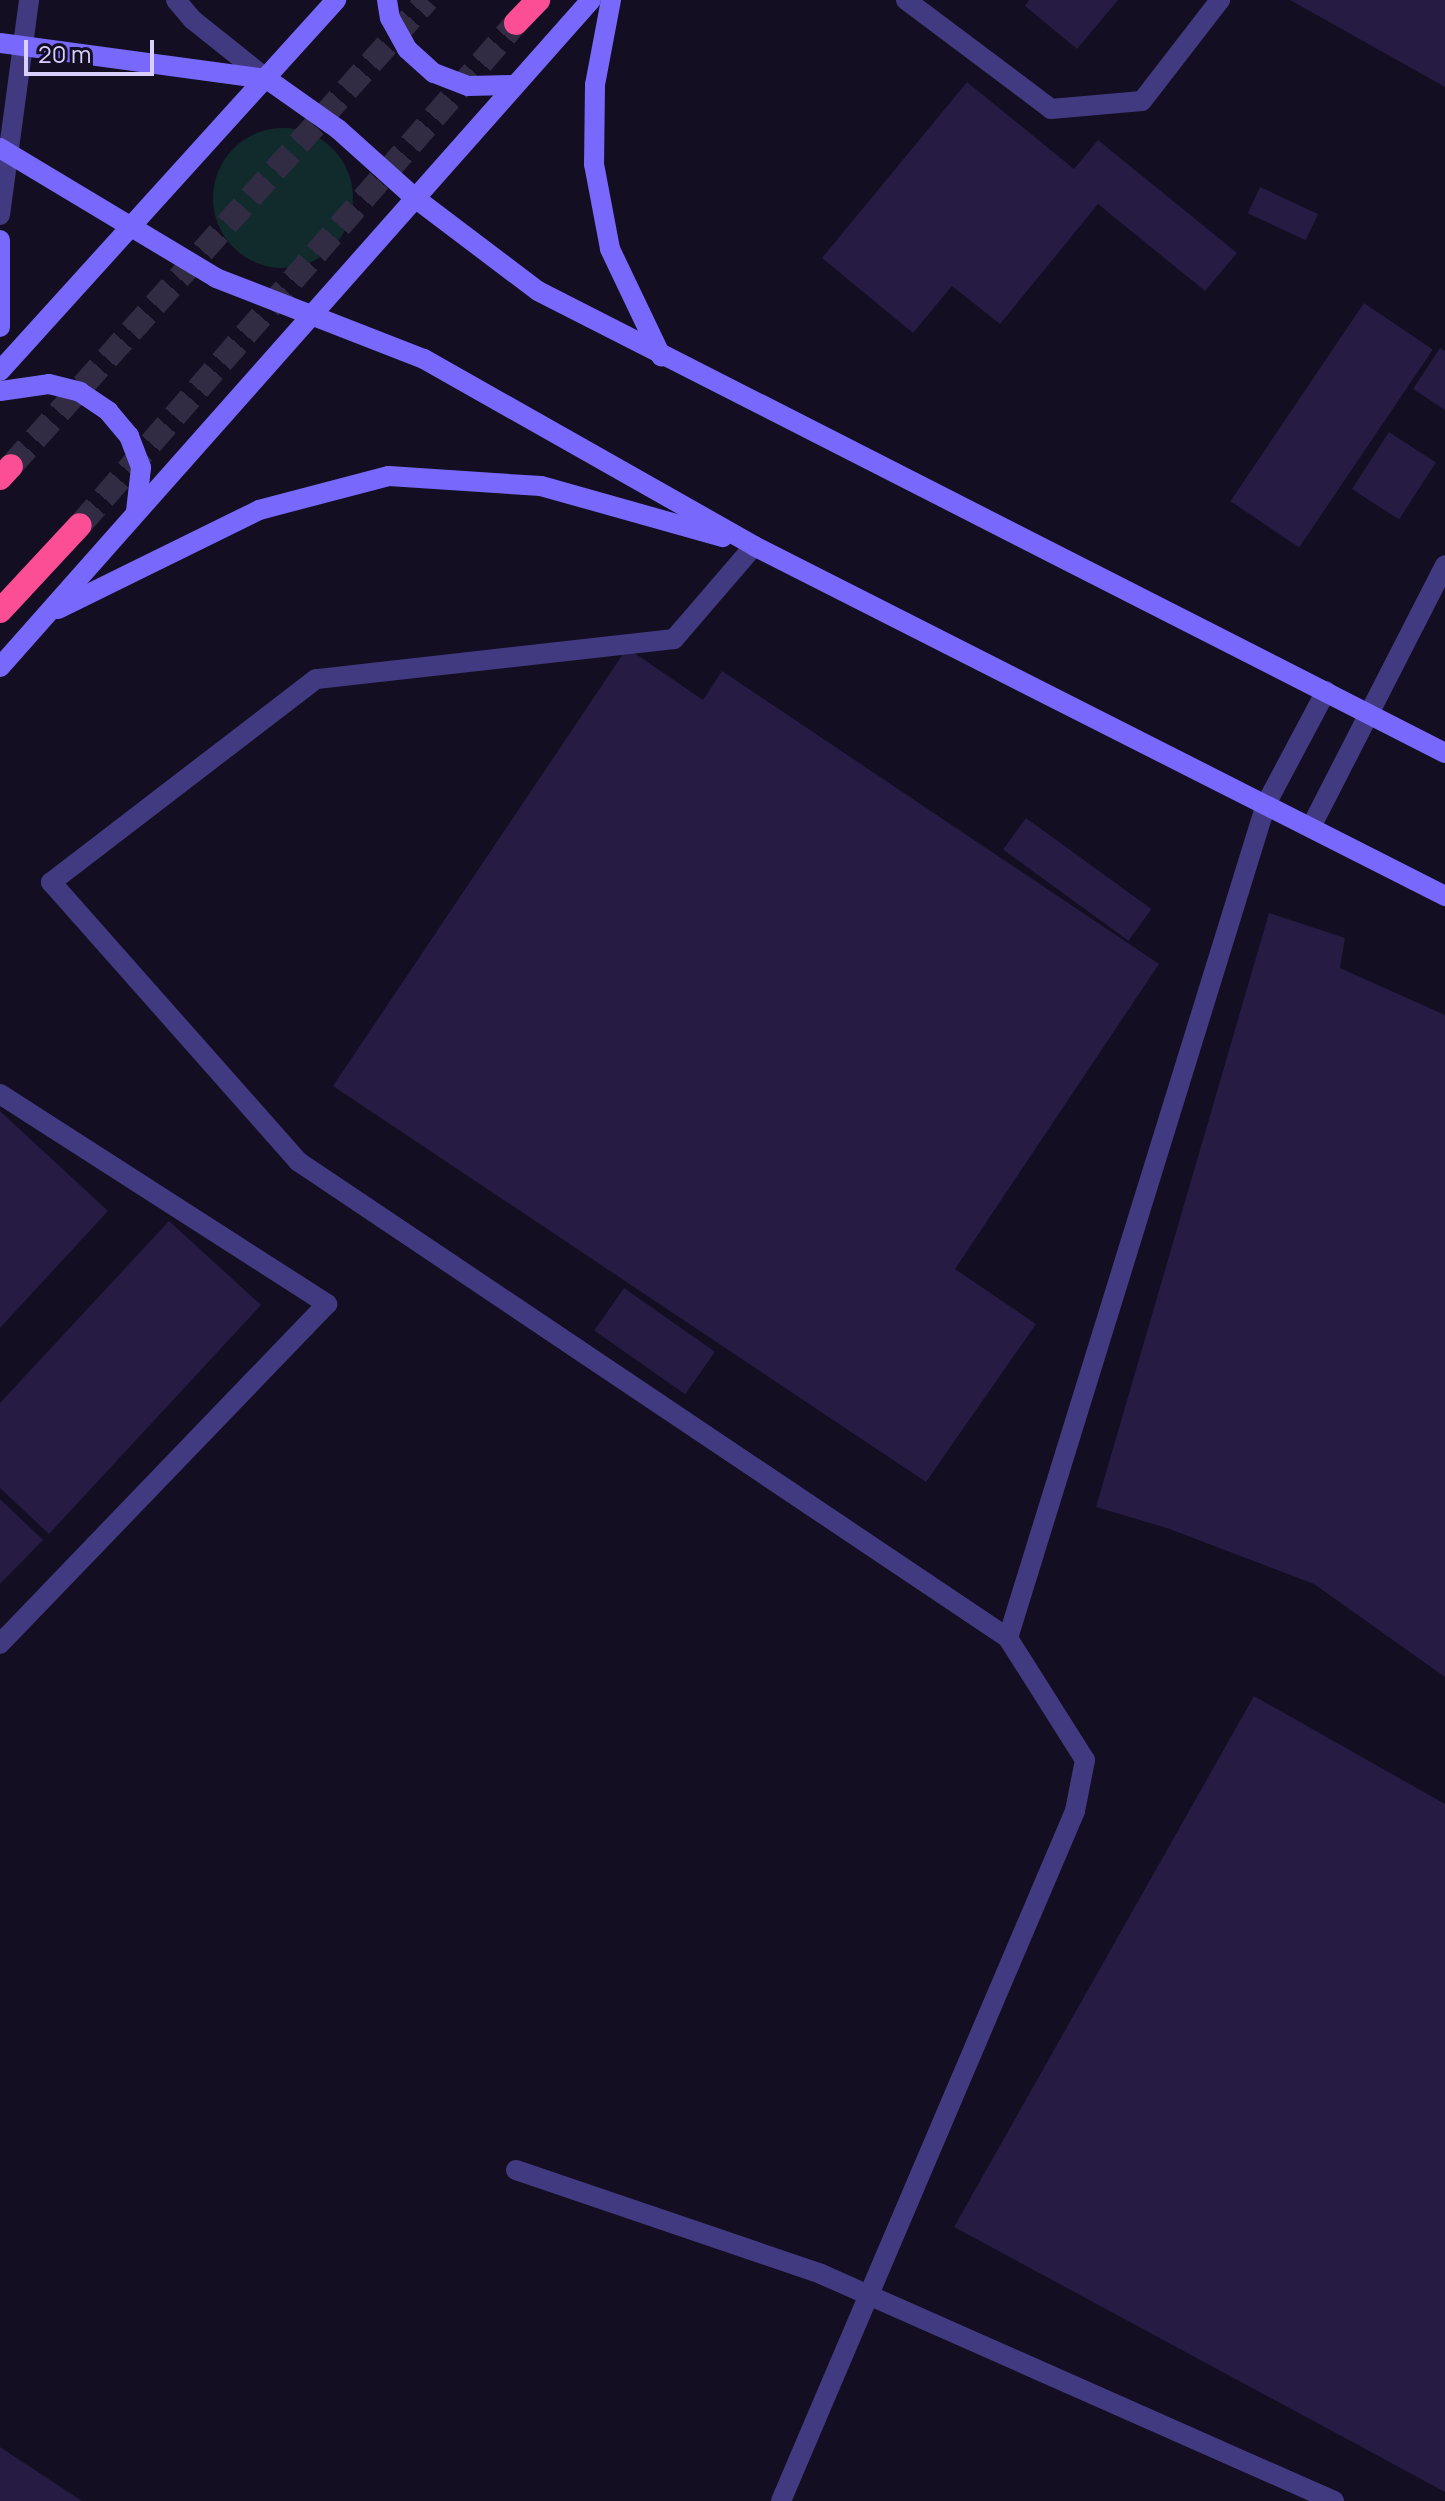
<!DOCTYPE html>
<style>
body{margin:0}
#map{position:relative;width:1445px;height:2501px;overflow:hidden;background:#130e22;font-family:Manrope,sans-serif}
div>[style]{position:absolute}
.green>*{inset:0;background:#112b2c}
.round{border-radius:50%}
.building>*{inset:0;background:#261b42;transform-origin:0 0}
.highway-tunnel>*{height:24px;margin-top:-12px;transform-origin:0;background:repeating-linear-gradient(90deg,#312b43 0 24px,transparent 0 36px)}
.lane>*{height:20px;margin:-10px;padding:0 10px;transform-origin:10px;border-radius:10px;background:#423a80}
.street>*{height:20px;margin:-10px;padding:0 10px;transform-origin:10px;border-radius:10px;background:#423a80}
.secondary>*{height:20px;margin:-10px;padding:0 10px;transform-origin:10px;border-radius:10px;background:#7869fc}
.highway>*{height:24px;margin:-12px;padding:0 12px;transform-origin:12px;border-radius:12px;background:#fb4e94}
span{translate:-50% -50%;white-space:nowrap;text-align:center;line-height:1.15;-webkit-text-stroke:8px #130e22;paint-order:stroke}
.scale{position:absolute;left:24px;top:40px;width:130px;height:36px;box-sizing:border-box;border:4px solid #d9d0fe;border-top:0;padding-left:10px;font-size:24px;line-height:28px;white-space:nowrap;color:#d9d0fe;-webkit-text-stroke:6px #130e22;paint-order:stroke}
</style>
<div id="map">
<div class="green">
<i class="round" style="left:213px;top:128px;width:140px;height:140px"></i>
</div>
<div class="building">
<i style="clip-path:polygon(1029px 0,1118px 0,1077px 49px,1025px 6px)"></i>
<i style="clip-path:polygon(1290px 0,1445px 0,1445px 87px)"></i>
<i style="clip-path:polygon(967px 82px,1074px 169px,1098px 140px,1237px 253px,1205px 291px,1098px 204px,1000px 324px,952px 286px,913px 333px,822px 258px)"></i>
<i style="left:1260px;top:187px;width:64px;height:29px;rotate:25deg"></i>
<i style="left:1364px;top:303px;width:83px;height:239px;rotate:34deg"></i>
<i style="clip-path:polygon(1440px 348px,1445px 351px,1445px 410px,1413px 389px)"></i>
<i style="left:1389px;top:432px;width:56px;height:68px;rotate:33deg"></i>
<i style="clip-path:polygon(627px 648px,703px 700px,722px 671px,1159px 964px,955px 1269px,1036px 1324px,926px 1482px,333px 1086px)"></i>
<i style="left:1026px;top:818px;width:155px;height:39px;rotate:36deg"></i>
<i style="clip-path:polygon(1269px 913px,1345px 938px,1340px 968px,1445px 1015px,1445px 1677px,1314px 1584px,1167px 1528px,1096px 1507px)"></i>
<i style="clip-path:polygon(0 1111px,108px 1211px,0 1328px)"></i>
<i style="clip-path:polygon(169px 1221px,261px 1305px,49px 1534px,0 1488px,0 1403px)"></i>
<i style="left:624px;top:1288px;width:111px;height:52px;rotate:35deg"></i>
<i style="clip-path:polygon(0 1499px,43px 1540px,0 1584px)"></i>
<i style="clip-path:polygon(1254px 1696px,1445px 1804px,1445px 2492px,954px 2227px)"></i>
<i style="clip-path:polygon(0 2447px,82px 2501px,0 2501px)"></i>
</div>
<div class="highway-tunnel">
<i style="left:11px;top:466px;width:625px;rotate:-48.24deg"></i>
<i style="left:80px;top:525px;width:665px;rotate:-49.02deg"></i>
</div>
<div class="lane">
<i style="left:176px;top:0;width:26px;rotate:50deg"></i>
<i style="left:193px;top:20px;width:95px;rotate:38.6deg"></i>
<i style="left:906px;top:0;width:181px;rotate:36.9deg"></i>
<i style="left:1051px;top:109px;width:91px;rotate:-5deg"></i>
<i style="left:1142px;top:101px;width:128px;rotate:-52.3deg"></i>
<i style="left:0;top:215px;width:217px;rotate:-82.3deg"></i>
<i style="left:754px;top:546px;width:123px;rotate:130.7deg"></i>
<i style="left:674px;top:639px;width:360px;rotate:173.6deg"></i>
<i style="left:316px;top:679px;width:334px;rotate:142.5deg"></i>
<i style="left:51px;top:882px;width:374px;rotate:48.5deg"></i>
<i style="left:299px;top:1162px;width:854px;rotate:33.88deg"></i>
<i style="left:1008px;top:1638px;width:873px;rotate:-72.81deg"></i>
<i style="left:1266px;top:804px;width:128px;rotate:-62deg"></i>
<i style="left:0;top:1094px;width:389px;rotate:32.7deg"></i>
<i style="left:327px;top:1304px;width:472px;rotate:133.9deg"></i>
</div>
<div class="street">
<i style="left:1311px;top:827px;width:294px;rotate:-62.9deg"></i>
<i style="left:516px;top:2170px;width:322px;rotate:18.8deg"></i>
<i style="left:821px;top:2274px;width:561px;rotate:23.87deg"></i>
<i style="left:781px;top:2501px;width:750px;rotate:-66.92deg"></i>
<i style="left:1075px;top:1811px;width:52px;rotate:-78.9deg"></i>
<i style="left:1085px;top:1760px;width:144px;rotate:-122.3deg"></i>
</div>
<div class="secondary">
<i style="left:387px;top:0;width:18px;rotate:81deg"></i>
<i style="left:390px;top:18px;width:35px;rotate:61deg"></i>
<i style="left:407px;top:49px;width:36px;rotate:42deg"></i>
<i style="left:434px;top:73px;width:36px;rotate:21deg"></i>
<i style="left:468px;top:86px;width:45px;rotate:-1.3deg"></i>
<i style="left:611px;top:0;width:86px;rotate:100.7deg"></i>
<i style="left:595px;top:85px;width:79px;rotate:90.7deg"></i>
<i style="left:594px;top:164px;width:86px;rotate:79.3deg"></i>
<i style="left:610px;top:249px;width:119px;rotate:64.5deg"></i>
<i style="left:0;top:43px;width:269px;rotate:7.7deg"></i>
<i style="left:267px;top:79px;width:87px;rotate:35.2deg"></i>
<i style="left:338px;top:129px;width:103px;rotate:41.9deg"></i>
<i style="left:415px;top:198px;width:154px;rotate:37.1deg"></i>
<i style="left:538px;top:291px;width:1018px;rotate:26.99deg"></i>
<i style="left:0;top:148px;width:252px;rotate:31deg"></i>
<i style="left:216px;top:278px;width:223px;rotate:21.3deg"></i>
<i style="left:424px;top:359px;width:379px;rotate:29.5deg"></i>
<i style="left:754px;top:546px;width:775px;rotate:26.86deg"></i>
<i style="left:0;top:240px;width:87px;rotate:90deg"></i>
<i style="left:0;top:371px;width:501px;rotate:-47.83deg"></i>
<i style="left:0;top:391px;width:49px;rotate:-8.1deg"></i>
<i style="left:49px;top:384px;width:32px;rotate:14deg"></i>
<i style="left:80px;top:392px;width:34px;rotate:34deg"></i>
<i style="left:108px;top:411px;width:33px;rotate:50deg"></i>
<i style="left:129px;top:436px;width:34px;rotate:69deg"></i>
<i style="left:141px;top:468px;width:43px;rotate:96.6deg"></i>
<i style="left:58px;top:609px;width:224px;rotate:-26.2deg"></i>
<i style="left:259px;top:510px;width:134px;rotate:-14.7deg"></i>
<i style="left:389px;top:476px;width:152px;rotate:3.8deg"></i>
<i style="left:541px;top:486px;width:189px;rotate:15.7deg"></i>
<i style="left:0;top:667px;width:891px;rotate:-48.46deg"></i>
</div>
<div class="highway">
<i style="left:516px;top:23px;width:32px;rotate:-46deg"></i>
<i style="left:0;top:478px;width:16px;rotate:-47deg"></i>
<i style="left:0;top:611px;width:117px;rotate:-47.1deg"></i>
</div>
<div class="scale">20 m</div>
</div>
